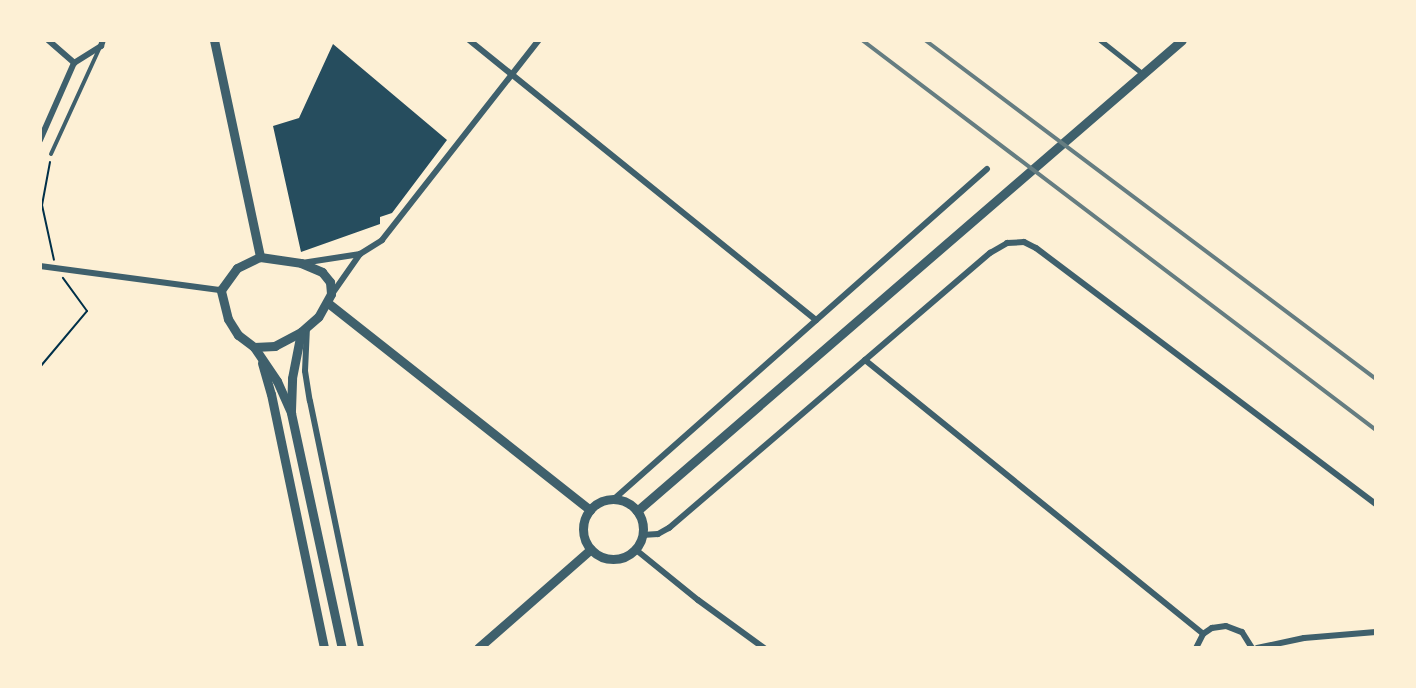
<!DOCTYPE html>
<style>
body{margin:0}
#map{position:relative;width:1416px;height:688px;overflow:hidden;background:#fdf0d5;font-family:"PT Sans Narrow",sans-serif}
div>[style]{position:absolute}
.building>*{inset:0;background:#264d5e}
.path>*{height:2px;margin:-1px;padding:0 1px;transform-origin:1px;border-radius:1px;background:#003049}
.service>*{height:4px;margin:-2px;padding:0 2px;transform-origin:2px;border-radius:2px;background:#3f606c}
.pedestrian>*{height:5px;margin:-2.5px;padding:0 2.5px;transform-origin:2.5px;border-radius:2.5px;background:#3f606c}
.minor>*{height:6px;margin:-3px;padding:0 3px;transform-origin:3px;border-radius:3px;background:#3f606c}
.tertiary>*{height:9px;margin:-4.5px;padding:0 4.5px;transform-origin:4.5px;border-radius:4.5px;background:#3f606c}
.tertiary>.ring{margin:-4.5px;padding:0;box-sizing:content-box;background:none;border:9px solid #3f606c;border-radius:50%}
.rail>*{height:4px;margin:-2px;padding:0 2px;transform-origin:2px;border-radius:2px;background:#657d81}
span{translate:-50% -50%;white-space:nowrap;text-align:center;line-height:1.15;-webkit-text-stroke:6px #fdf0d5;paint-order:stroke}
.frame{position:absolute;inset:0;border:42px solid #fdf0d5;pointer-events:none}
</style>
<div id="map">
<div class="building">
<i style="clip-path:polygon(333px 44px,447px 140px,392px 213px,380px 217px,380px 224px,301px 252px,273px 126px,299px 118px)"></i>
</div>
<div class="path">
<i style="left:50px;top:162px;width:44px;rotate:100.5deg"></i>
<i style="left:42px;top:205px;width:56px;rotate:77.7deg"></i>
<i style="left:40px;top:367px;width:73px;rotate:-50deg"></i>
<i style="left:87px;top:311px;width:41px;rotate:-126deg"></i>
</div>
<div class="service">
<i style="left:51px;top:154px;width:118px;rotate:-65.4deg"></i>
</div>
<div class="pedestrian">
<i style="left:1100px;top:40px;width:55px;rotate:38.3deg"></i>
</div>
<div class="minor">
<i style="left:48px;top:40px;width:35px;rotate:41deg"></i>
<i style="left:469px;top:40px;width:446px;rotate:38.9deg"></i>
<i style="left:40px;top:140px;width:84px;rotate:-66.2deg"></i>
<i style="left:74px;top:63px;width:32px;rotate:-32deg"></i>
<i style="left:101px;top:46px;width:6px;rotate:-72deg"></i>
<i style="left:302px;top:263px;width:59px;rotate:-8.8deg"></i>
<i style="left:360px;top:254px;width:26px;rotate:-32deg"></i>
<i style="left:382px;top:240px;width:254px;rotate:-51.9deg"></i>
<i style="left:40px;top:266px;width:183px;rotate:7.6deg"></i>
<i style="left:332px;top:294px;width:49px;rotate:-55deg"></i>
<i style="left:307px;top:327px;width:44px;rotate:92.6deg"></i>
<i style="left:305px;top:371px;width:30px;rotate:81deg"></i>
<i style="left:310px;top:401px;width:252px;rotate:78.3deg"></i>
<i style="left:865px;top:360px;width:435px;rotate:39deg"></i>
<i style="left:614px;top:499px;width:498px;rotate:-41.5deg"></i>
<i style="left:642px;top:535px;width:16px;rotate:-4deg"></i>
<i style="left:658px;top:534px;width:13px;rotate:-29deg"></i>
<i style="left:669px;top:528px;width:423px;rotate:-40.6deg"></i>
<i style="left:990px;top:253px;width:20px;rotate:-30deg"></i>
<i style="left:1007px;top:243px;width:17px;rotate:-3deg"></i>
<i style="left:1024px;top:242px;width:13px;rotate:27deg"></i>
<i style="left:1036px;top:248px;width:426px;rotate:37deg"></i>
<i style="left:635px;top:549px;width:81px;rotate:39deg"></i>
<i style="left:698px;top:600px;width:82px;rotate:36deg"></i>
<i style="left:1196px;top:648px;width:16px;rotate:-63deg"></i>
<i style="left:1203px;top:634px;width:11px;rotate:-34deg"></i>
<i style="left:1212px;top:628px;width:14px;rotate:-8deg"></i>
<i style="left:1226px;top:626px;width:17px;rotate:21deg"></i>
<i style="left:1242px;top:632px;width:19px;rotate:58deg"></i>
<i style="left:1257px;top:648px;width:48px;rotate:-12deg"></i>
<i style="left:1304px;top:638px;width:72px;rotate:-4.8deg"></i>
</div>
<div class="tertiary">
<i style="left:214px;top:40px;width:222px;rotate:78deg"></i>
<i style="left:260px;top:257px;width:41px;rotate:8.3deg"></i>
<i style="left:301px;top:263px;width:23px;rotate:23deg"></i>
<i style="left:322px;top:272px;width:13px;rotate:51deg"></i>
<i style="left:330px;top:282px;width:12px;rotate:85deg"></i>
<i style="left:331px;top:294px;width:26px;rotate:119deg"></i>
<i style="left:318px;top:317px;width:23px;rotate:139deg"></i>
<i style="left:301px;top:332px;width:30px;rotate:152deg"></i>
<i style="left:275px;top:346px;width:21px;rotate:177deg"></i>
<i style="left:254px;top:347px;width:20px;rotate:-143deg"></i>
<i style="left:238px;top:335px;width:19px;rotate:-122deg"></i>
<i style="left:228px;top:319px;width:30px;rotate:-104deg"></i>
<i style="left:221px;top:290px;width:27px;rotate:-54deg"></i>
<i style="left:237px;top:268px;width:25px;rotate:-26deg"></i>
<i style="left:328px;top:303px;width:334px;rotate:38.3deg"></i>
<i style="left:254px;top:347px;width:41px;rotate:55.9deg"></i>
<i style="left:277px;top:381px;width:35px;rotate:66deg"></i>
<i style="left:291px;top:413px;width:240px;rotate:77.8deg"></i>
<i style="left:262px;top:363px;width:32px;rotate:74deg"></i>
<i style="left:271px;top:394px;width:259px;rotate:78.2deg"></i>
<i style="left:291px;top:410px;width:32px;rotate:-88deg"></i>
<i style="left:292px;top:378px;width:47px;rotate:-78.9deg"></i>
<i class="ring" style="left:583px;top:499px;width:51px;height:51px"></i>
<i style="left:637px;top:511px;width:720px;rotate:-40.83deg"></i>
<i style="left:478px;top:648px;width:150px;rotate:-41.2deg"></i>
</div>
<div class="rail">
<i style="left:862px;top:40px;width:645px;rotate:37.19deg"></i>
<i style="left:925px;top:40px;width:564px;rotate:36.93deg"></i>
</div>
<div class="frame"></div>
</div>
